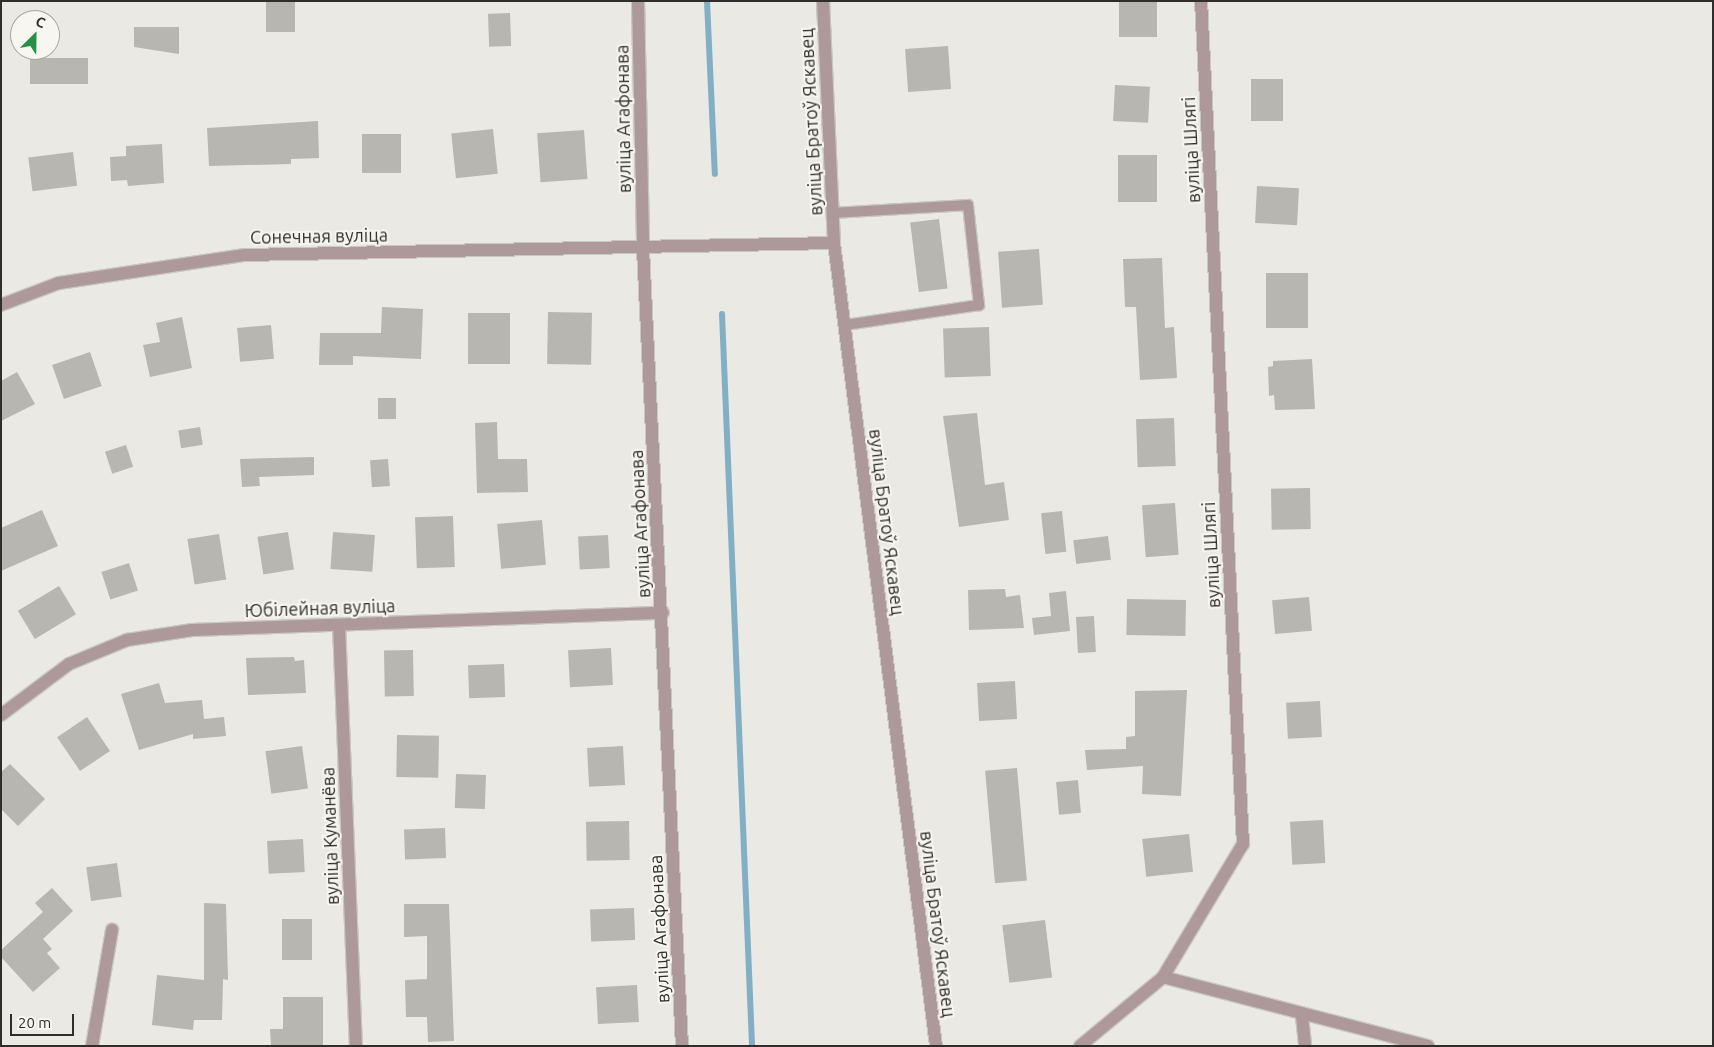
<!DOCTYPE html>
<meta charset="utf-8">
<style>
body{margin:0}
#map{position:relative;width:1714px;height:1047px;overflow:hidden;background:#ebe9e4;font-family:Ubuntu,sans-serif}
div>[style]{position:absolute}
.stream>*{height:6px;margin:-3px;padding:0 3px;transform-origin:3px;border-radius:3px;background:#83afc4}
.building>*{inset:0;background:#b8b6b1;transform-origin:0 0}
.roads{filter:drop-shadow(1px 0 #c9c7c3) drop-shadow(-1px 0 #c9c7c3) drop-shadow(0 1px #c9c7c3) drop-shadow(0 -1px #c9c7c3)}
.lane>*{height:10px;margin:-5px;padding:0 5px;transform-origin:5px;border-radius:5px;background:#ad989a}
.street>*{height:12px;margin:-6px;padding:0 6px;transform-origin:6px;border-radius:6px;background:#ad989a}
span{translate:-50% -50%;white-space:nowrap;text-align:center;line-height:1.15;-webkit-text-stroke:4px #f8f6f1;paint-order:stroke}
.street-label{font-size:18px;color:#2f2e2c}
.frame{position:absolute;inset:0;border:2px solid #2f2e2c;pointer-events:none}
.north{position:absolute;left:10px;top:10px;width:50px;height:50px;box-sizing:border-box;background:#f8f6f1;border:1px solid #a8a6a2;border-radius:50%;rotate:23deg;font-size:14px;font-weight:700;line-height:20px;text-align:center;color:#2f2e2c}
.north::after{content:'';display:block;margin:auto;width:18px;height:22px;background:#279047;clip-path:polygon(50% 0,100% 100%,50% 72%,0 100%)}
.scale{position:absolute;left:10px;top:1014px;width:64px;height:22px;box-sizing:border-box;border:2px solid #2f2e2c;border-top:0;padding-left:6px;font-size:15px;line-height:18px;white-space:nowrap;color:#2f2e2c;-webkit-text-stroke:4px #f8f6f1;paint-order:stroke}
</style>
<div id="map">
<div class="stream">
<i style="left:707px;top:1px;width:173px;rotate:87.4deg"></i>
<i style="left:722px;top:314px;width:733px;rotate:87.65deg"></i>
</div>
<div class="building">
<i style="left:266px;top:1px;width:29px;height:31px"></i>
<i style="left:1119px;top:1px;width:38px;height:36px"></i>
<i style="left:510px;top:13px;width:33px;height:22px;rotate:88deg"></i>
<i style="clip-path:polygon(134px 27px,179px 27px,179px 54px,134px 47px)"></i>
<i style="left:948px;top:46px;width:43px;height:43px;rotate:86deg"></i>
<i style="left:30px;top:58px;width:58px;height:26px"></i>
<i style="left:1251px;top:79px;width:32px;height:42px"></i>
<i style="left:1115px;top:85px;width:35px;height:36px;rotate:3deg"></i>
<i style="clip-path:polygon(318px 121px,319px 158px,291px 159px,291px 164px,209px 166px,207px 128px)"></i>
<i style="left:493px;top:129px;width:45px;height:42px;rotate:84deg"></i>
<i style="left:584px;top:130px;width:49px;height:47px;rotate:86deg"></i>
<i style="left:362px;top:134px;width:39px;height:39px"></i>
<i style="clip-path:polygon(162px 144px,164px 183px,128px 186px,127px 180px,111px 181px,110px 157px,126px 156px,126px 146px)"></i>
<i style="left:73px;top:152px;width:34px;height:45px;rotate:83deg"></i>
<i style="left:1118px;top:155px;width:39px;height:47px"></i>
<i style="left:1257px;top:186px;width:42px;height:37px;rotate:3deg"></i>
<i style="left:939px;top:219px;width:70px;height:29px;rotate:83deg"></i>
<i style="left:1039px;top:249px;width:56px;height:41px;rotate:86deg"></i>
<i style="clip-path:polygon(1162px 258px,1165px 328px,1174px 327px,1177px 378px,1140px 380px,1136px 307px,1125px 307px,1123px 259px)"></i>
<i style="left:1266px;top:273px;width:42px;height:55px"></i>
<i style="clip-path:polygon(382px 307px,423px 309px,421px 359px,353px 356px,353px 365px,319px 365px,320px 333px,381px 333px)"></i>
<i style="left:548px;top:312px;width:44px;height:52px;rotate:1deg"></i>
<i style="left:468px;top:313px;width:42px;height:51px"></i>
<i style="clip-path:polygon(182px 317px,192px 368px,150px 377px,143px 345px,160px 342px,156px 323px)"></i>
<i style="left:271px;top:325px;width:34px;height:34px;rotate:85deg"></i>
<i style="left:989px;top:327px;width:49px;height:46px;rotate:88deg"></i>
<i style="left:90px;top:352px;width:36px;height:40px;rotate:71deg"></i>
<i style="clip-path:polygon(1312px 359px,1315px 409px,1275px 410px,1274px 395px,1269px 396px,1268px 367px,1273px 366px,1273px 361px)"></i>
<i style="clip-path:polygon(17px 372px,35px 404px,1px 421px,1px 381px)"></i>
<i style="left:396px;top:398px;width:21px;height:18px;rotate:90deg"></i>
<i style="clip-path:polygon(977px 413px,985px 485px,1004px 482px,1009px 520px,959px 527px,943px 416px)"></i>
<i style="left:1174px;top:418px;width:48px;height:38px;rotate:88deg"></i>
<i style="clip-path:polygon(497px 422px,498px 459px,527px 459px,528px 492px,477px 493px,475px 423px)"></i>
<i style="left:200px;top:427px;width:18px;height:22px;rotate:81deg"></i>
<i style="left:126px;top:445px;width:23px;height:22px;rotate:72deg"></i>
<i style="clip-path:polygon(314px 457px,314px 475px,259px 477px,260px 486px,242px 487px,240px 459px)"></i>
<i style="left:388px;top:459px;width:27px;height:18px;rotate:86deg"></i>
<i style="left:1310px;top:488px;width:41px;height:39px;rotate:89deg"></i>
<i style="left:1175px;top:503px;width:52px;height:33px;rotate:86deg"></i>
<i style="clip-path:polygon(42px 510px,58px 546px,1px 571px,1px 528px)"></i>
<i style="left:1062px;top:511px;width:41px;height:21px;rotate:84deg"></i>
<i style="left:453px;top:516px;width:51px;height:38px;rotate:88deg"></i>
<i style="left:542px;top:520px;width:45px;height:45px;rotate:85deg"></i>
<i style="left:288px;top:532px;width:38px;height:31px;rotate:81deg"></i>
<i style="left:333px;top:532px;width:42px;height:37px;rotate:4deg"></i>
<i style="left:219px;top:534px;width:46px;height:32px;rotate:81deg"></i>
<i style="left:608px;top:535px;width:33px;height:30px;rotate:87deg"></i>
<i style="left:1108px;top:536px;width:24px;height:35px;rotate:83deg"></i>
<i style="left:129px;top:563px;width:29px;height:29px;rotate:72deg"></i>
<i style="left:59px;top:586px;width:33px;height:48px;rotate:59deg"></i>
<i style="clip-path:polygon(1005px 589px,1006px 597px,1020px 595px,1024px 628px,969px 630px,968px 590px)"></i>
<i style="clip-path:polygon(1066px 591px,1070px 631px,1034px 635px,1032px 618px,1051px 616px,1049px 593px)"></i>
<i style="left:1309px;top:597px;width:34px;height:37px;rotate:85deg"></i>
<i style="left:1127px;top:599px;width:59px;height:36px;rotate:1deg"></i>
<i style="left:1094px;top:616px;width:36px;height:18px;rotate:87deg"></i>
<i style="left:611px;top:648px;width:37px;height:43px;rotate:87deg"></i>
<i style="left:413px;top:650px;width:46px;height:29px;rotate:89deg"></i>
<i style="clip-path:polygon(294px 657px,295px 661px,304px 660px,306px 693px,248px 695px,246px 658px)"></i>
<i style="left:504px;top:664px;width:33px;height:36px;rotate:88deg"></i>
<i style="left:1015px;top:681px;width:38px;height:38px;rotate:87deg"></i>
<i style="clip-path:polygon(159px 683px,165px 703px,202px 700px,204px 719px,224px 717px,226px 736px,193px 739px,193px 734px,139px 750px,121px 694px)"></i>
<i style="clip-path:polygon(1187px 690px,1181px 796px,1142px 794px,1143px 766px,1087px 770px,1085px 750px,1126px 749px,1126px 737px,1135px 736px,1135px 691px)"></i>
<i style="left:1320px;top:701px;width:36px;height:34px;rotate:87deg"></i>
<i style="left:87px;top:717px;width:41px;height:36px;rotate:56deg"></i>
<i style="left:397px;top:735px;width:42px;height:42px;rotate:1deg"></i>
<i style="left:302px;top:746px;width:43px;height:37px;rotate:82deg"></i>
<i style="left:623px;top:746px;width:39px;height:36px;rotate:87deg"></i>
<i style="clip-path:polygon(10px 764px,45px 799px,18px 826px,1px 809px,1px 772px)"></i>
<i style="left:1017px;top:768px;width:113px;height:32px;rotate:85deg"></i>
<i style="left:456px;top:774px;width:30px;height:34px;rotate:2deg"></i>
<i style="left:1078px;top:780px;width:33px;height:22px;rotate:85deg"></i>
<i style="left:1323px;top:820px;width:43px;height:33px;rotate:87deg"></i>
<i style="left:629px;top:821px;width:39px;height:43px;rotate:89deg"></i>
<i style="left:445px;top:828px;width:30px;height:41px;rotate:88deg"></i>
<i style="left:1189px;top:834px;width:38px;height:47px;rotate:84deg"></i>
<i style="left:303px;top:839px;width:33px;height:36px;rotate:87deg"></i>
<i style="left:117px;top:863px;width:34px;height:31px;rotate:82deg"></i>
<i style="clip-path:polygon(52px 888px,73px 911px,43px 939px,52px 949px,47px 953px,60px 968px,33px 992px,1px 957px,1px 950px,43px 912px,35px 903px)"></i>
<i style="clip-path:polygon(204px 903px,226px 904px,228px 980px,223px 979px,222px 1020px,194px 1020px,193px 1030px,152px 1025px,157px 975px,204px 980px)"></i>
<i style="clip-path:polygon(404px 904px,449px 904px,454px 1041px,428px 1042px,427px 1017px,406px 1017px,405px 980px,427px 979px,427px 936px,404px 937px)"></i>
<i style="left:634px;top:908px;width:32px;height:44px;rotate:88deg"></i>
<i style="left:282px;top:919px;width:30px;height:41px"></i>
<i style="left:1045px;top:920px;width:58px;height:43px;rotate:83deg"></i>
<i style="left:637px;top:985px;width:37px;height:41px;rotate:87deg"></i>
<i style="clip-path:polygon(283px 997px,323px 997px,323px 1046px,271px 1046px,270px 1029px,283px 1029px)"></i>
</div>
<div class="roads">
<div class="lane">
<i style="left:833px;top:213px;width:135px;rotate:-3.4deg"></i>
<i style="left:968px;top:205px;width:101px;rotate:83.7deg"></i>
<i style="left:979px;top:305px;width:135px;rotate:171.5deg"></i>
</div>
<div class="street">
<i style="left:638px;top:1px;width:248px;rotate:88.8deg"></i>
<i style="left:643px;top:249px;width:798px;rotate:87.2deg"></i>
<i style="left:823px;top:1px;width:242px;rotate:87.4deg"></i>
<i style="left:834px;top:243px;width:809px;rotate:82.76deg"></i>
<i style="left:1px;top:305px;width:62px;rotate:-20.8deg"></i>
<i style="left:59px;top:283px;width:188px;rotate:-8.6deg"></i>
<i style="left:245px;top:255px;width:589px;rotate:-1.17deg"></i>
<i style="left:339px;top:625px;width:421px;rotate:87.7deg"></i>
<i style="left:1px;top:715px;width:85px;rotate:-36.9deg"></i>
<i style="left:69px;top:664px;width:63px;rotate:-22.5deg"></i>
<i style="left:127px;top:640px;width:66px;rotate:-8.7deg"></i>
<i style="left:192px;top:630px;width:471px;rotate:-2.1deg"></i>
<i style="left:1163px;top:977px;width:274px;rotate:14.6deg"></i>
<i style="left:1302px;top:1016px;width:30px;rotate:84deg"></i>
<i style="left:92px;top:1046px;width:118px;rotate:-80.2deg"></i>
<i style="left:1080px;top:1046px;width:108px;rotate:-39.7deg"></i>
<i style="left:1163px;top:977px;width:155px;rotate:-59deg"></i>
<i style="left:1243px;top:844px;width:844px;rotate:-92.85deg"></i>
</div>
</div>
<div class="street-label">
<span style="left:623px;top:119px;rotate:-91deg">вуліца Агафонава</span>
<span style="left:811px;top:122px;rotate:-93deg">вуліца Братоў Яскавец</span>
<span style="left:1191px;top:150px;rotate:-93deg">вуліца Шлягі</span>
<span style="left:319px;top:236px;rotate:-1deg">Сонечная вуліца</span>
<span style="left:887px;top:522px;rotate:83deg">вуліца Братоў Яскавец</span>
<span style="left:640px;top:524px;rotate:-93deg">вуліца Агафонава</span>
<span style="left:1211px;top:555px;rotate:-93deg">вуліца Шлягі</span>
<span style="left:320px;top:608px;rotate:-2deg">Юбілейная вуліца</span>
<span style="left:330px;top:836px;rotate:-92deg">вуліца Куманёва</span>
<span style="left:938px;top:924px;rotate:83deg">вуліца Братоў Яскавец</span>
<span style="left:659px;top:929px;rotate:-93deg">вуліца Агафонава</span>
</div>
<div class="frame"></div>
<div class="north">С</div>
<div class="scale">20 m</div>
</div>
